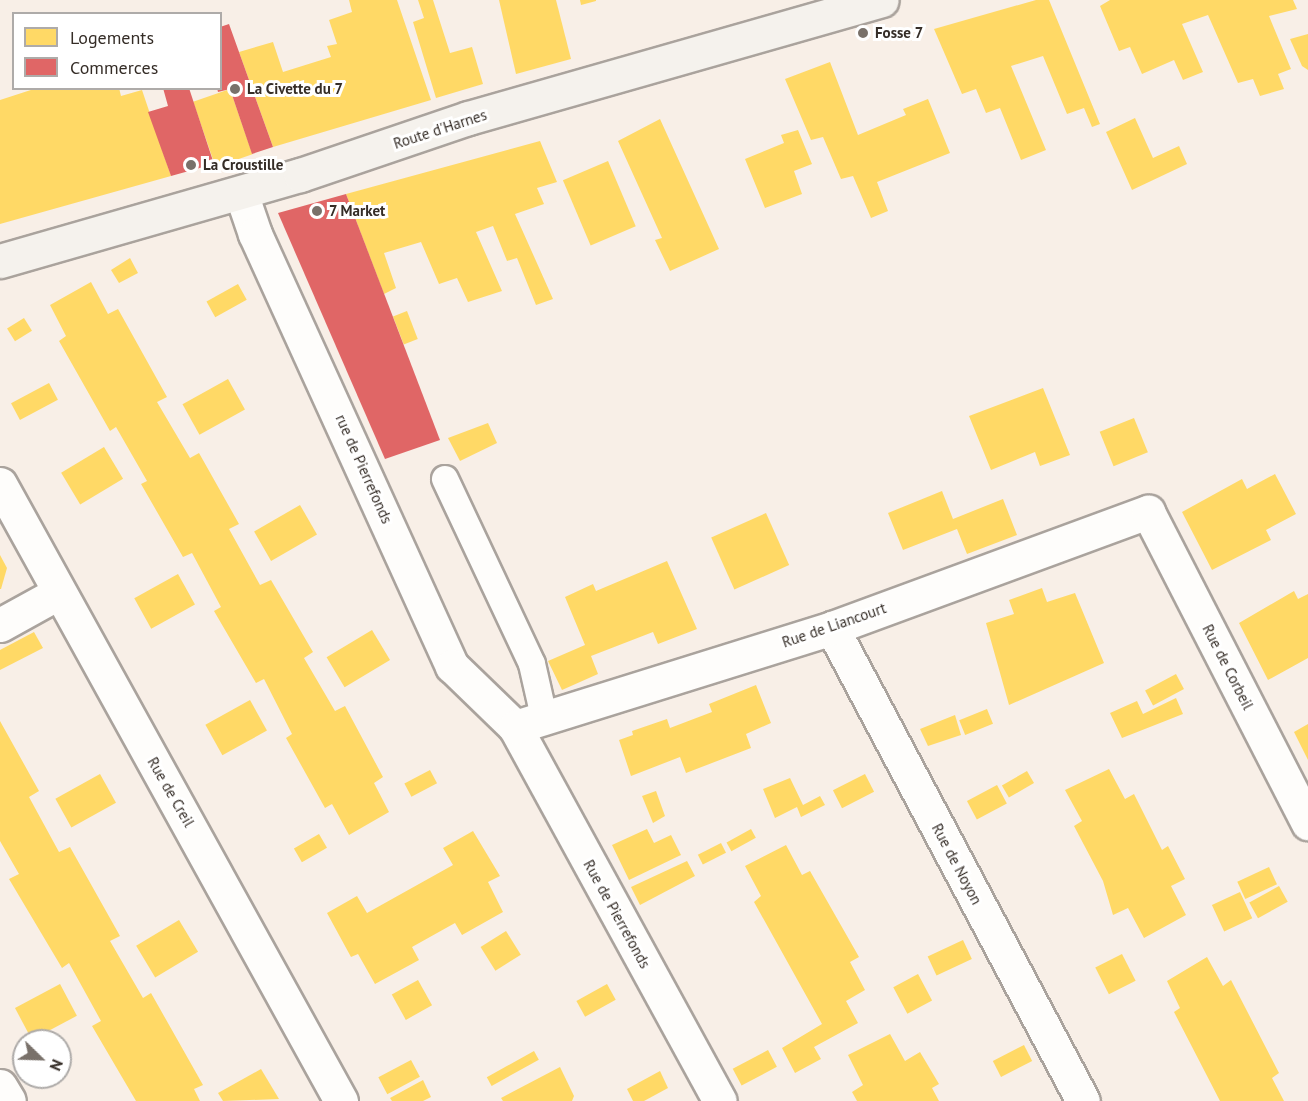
<!DOCTYPE html>
<style>
body{margin:0}
#map{position:relative;width:1308px;height:1101px;overflow:hidden;background:#f8efe7;font-family:"PT Sans",sans-serif}
div>[style]{position:absolute}
.homes>*{inset:0;background:#ffd966;transform-origin:0 0}
.shops>*{inset:0;background:#e06666}
.roads{filter:drop-shadow(2px 0 #aaa39d) drop-shadow(-2px 0 #aaa39d) drop-shadow(0 2px #aaa39d) drop-shadow(0 -2px #aaa39d)}
.service>*{height:26px;margin:-13px;padding:0 13px;transform-origin:13px;border-radius:13px;background:#fefdfb}
.minor>*{height:33px;margin:-16.5px;padding:0 16.5px;transform-origin:16.5px;border-radius:16.5px;background:#fefdfb}
.secondary>*{height:33px;margin:-16.5px;padding:0 16.5px;transform-origin:16.5px;border-radius:16.5px;background:#f5f2ed}
.dots>*{width:16px;height:16px;translate:-50% -50%;box-sizing:border-box;border:3px solid #fff;border-radius:50%}
span{translate:-50% -50%;white-space:nowrap;text-align:center;line-height:1.15;-webkit-text-stroke:6px #fff;paint-order:stroke}
.poi-label{font-size:15px;color:#352d27;font-weight:700}
.left{translate:0 -50%;text-align:left}
.street-label{font-size:15px;color:#352d27}
.legend{position:absolute;left:12px;top:12px;width:210px;height:78px;box-sizing:border-box;background:#fff;border:2px solid #aeaba9;margin:0;padding:8px 10px;list-style:none;font-size:18px;color:#352d27}
.legend li{display:flex;align-items:center;gap:12px;height:30px}
.legend b{width:30px;border:2px solid #aeaba9}
.north{position:absolute;left:12px;top:1029px;width:60px;height:60px;box-sizing:border-box;background:#fff;border:2px solid #aeaba9;border-radius:50%;rotate:113deg;font-size:16px;font-weight:700;line-height:24px;text-align:center;color:#352d27}
.north::after{content:'';display:block;margin:auto;width:21px;height:27px;background:#79716a;clip-path:polygon(50% 0,100% 100%,50% 72%,0 100%)}
</style>
<div id="map">
<div class="homes">
<i style="clip-path:polygon(349px 0,397px 0,431px 100px,273px 147px,239px 52px,273px 42px,283px 72px,331px 57px,327px 46px,337px 44px,329px 20px,352px 12px)"></i>
<i style="clip-path:polygon(418px 0,433px 0,450px 53px,472px 47px,483px 84px,436px 98px,413px 22px,424px 18px)"></i>
<i style="clip-path:polygon(499px 0,556px 0,571px 59px,516px 74px)"></i>
<i style="clip-path:polygon(580px 0,596px 0,596px 1px,581px 5px)"></i>
<i style="clip-path:polygon(1036px 0,1049px 0,1100px 124px,1092px 127px,1084px 108px,1067px 114px,1043px 56px,1011px 66px,1046px 150px,1021px 160px,1000px 108px,986px 113px,976px 89px,962px 94px,934px 29px)"></i>
<i style="clip-path:polygon(1110px 0,1293px 0,1297px 9px,1269px 16px,1291px 69px,1278px 74px,1284px 89px,1260px 96px,1253px 79px,1238px 83px,1208px 15px,1182px 24px,1203px 72px,1183px 80px,1174px 60px,1142px 74px,1130px 47px,1119px 51px,1100px 6px)"></i>
<i style="clip-path:polygon(1308px 34px,1308px 70px,1302px 66px,1290px 39px)"></i>
<i style="clip-path:polygon(830px 62px,858px 135px,906px 115px,903px 109px,928px 99px,950px 153px,877px 182px,888px 211px,871px 218px,853px 176px,841px 179px,823px 137px,811px 140px,785px 79px)"></i>
<i style="clip-path:polygon(37px 88px,119px 88px,121px 96px,142px 90px,171px 176px,0 224px,0 100px)"></i>
<i style="left:230px;top:89px;width:69px;height:39px;rotate:71deg"></i>
<i style="clip-path:polygon(1135px 118px,1153px 158px,1179px 146px,1187px 164px,1132px 190px,1106px 132px)"></i>
<i style="clip-path:polygon(660px 119px,719px 249px,670px 271px,655px 240px,662px 238px,618px 141px)"></i>
<i style="clip-path:polygon(798px 130px,812px 164px,794px 171px,802px 194px,765px 208px,745px 159px,784px 143px,781px 135px)"></i>
<i style="clip-path:polygon(540px 141px,557px 182px,537px 188px,544px 204px,515px 214px,553px 299px,536px 305px,517px 258px,507px 261px,493px 226px,476px 232px,502px 291px,468px 302px,457px 278px,439px 284px,421px 242px,384px 253px,396px 288px,384px 294px,346px 194px)"></i>
<i style="left:608px;top:161px;width:71px;height:49px;rotate:67deg"></i>
<i style="clip-path:polygon(130px 258px,138px 273px,119px 283px,111px 270px)"></i>
<i style="clip-path:polygon(91px 282px,108px 314px,118px 309px,167px 397px,157px 402px,190px 458px,199px 453px,239px 524px,229px 529px,260px 585px,271px 580px,313px 652px,304px 658px,335px 711px,345px 706px,383px 777px,374px 783px,389px 812px,349px 835px,332px 804px,325px 808px,286px 738px,292px 734px,264px 679px,256px 683px,214px 611px,221px 607px,192px 553px,183px 557px,141px 484px,147px 481px,116px 427px,110px 431px,59px 341px,66px 336px,50px 305px)"></i>
<i style="left:238px;top:284px;width:18px;height:36px;rotate:61deg"></i>
<i style="left:407px;top:311px;width:30px;height:15px;rotate:69deg"></i>
<i style="left:24px;top:318px;width:15px;height:20px;rotate:58deg"></i>
<i style="left:228px;top:379px;width:35px;height:52px;rotate:61deg"></i>
<i style="left:49px;top:383px;width:19px;height:43px;rotate:62deg"></i>
<i style="clip-path:polygon(1043px 388px,1070px 455px,1040px 466px,1035px 452px,991px 470px,969px 416px)"></i>
<i style="left:1134px;top:418px;width:37px;height:37px;rotate:68deg"></i>
<i style="clip-path:polygon(488px 423px,497px 443px,460px 461px,448px 438px)"></i>
<i style="left:104px;top:447px;width:37px;height:50px;rotate:59deg"></i>
<i style="clip-path:polygon(1275px 474px,1296px 514px,1266px 530px,1271px 540px,1212px 570px,1182px 512px,1242px 479px,1247px 489px)"></i>
<i style="clip-path:polygon(942px 491px,953px 519px,1003px 499px,1017px 535px,967px 554px,957px 529px,903px 550px,888px 513px)"></i>
<i style="left:300px;top:505px;width:34px;height:53px;rotate:60deg"></i>
<i style="left:766px;top:513px;width:57px;height:60px;rotate:66deg"></i>
<i style="clip-path:polygon(0 555px,7px 568px,1px 589px,0 589px)"></i>
<i style="clip-path:polygon(667px 561px,697px 629px,658px 644px,653px 632px,591px 656px,598px 674px,562px 690px,548px 661px,585px 645px,565px 597px,593px 584px,596px 591px)"></i>
<i style="left:178px;top:574px;width:35px;height:50px;rotate:61deg"></i>
<i style="clip-path:polygon(1042px 588px,1047px 602px,1075px 593px,1104px 663px,1009px 705px,986px 623px,1014px 614px,1009px 600px)"></i>
<i style="clip-path:polygon(1294px 591px,1298px 599px,1308px 594px,1308px 658px,1268px 680px,1239px 623px)"></i>
<i style="left:372px;top:630px;width:35px;height:53px;rotate:59deg"></i>
<i style="clip-path:polygon(34px 632px,43px 648px,0 670px,0 650px)"></i>
<i style="left:1176px;top:674px;width:17px;height:35px;rotate:62deg"></i>
<i style="clip-path:polygon(756px 685px,771px 723px,746px 734px,751px 748px,686px 773px,680px 757px,631px 776px,619px 740px,633px 735px,632px 731px,667px 719px,670px 728px,712px 712px,709px 704px)"></i>
<i style="clip-path:polygon(1176px 698px,1183px 714px,1122px 738px,1110px 713px,1137px 701px,1143px 714px)"></i>
<i style="left:250px;top:700px;width:35px;height:51px;rotate:61deg"></i>
<i style="left:987px;top:709px;width:16px;height:30px;rotate:68deg"></i>
<i style="clip-path:polygon(955px 715px,961px 735px,928px 746px,920px 729px)"></i>
<i style="clip-path:polygon(0 721px,39px 791px,29px 797px,59px 852px,70px 847px,120px 936px,110px 941px,143px 998px,151px 993px,203px 1085px,194px 1089px,200px 1101px,136px 1101px,92px 1026px,101px 1021px,69px 963px,62px 968px,9px 879px,19px 874px,0 841px)"></i>
<i style="clip-path:polygon(1308px 724px,1308px 760px,1294px 732px)"></i>
<i style="clip-path:polygon(1109px 769px,1125px 799px,1134px 794px,1162px 850px,1168px 846px,1185px 879px,1171px 886px,1186px 915px,1144px 938px,1128px 908px,1113px 915px,1103px 881px,1074px 826px,1082px 821px,1065px 790px)"></i>
<i style="left:430px;top:770px;width:15px;height:29px;rotate:62deg"></i>
<i style="left:1027px;top:771px;width:14px;height:29px;rotate:60deg"></i>
<i style="left:100px;top:774px;width:33px;height:51px;rotate:61deg"></i>
<i style="left:865px;top:774px;width:20px;height:36px;rotate:63deg"></i>
<i style="clip-path:polygon(790px 778px,803px 805px,820px 796px,825px 805px,801px 817px,797px 807px,775px 818px,763px 789px)"></i>
<i style="left:997px;top:785px;width:21px;height:34px;rotate:62deg"></i>
<i style="clip-path:polygon(656px 791px,665px 816px,653px 823px,642px 796px)"></i>
<i style="clip-path:polygon(647px 829px,654px 843px,671px 835px,681px 855px,629px 880px,612px 845px)"></i>
<i style="left:751px;top:829px;width:10px;height:28px;rotate:61deg"></i>
<i style="clip-path:polygon(473px 831px,500px 876px,488px 882px,503px 912px,462px 935px,455px 923px,412px 947px,419px 960px,375px 984px,358px 954px,351px 957px,327px 913px,357px 896px,367px 913px,453px 865px,443px 848px)"></i>
<i style="left:319px;top:834px;width:16px;height:29px;rotate:60deg"></i>
<i style="left:721px;top:843px;width:11px;height:26px;rotate:63deg"></i>
<i style="clip-path:polygon(786px 845px,802px 875px,810px 871px,859px 957px,850px 962px,865px 990px,846px 1001px,858px 1023px,814px 1047px,821px 1059px,795px 1073px,782px 1048px,822px 1024px,754px 902px,761px 896px,745px 866px)"></i>
<i style="clip-path:polygon(687px 861px,695px 876px,640px 905px,631px 887px)"></i>
<i style="left:1269px;top:867px;width:19px;height:35px;rotate:65deg"></i>
<i style="left:1279px;top:886px;width:18px;height:34px;rotate:61deg"></i>
<i style="left:1240px;top:892px;width:29px;height:31px;rotate:65deg"></i>
<i style="left:179px;top:920px;width:37px;height:50px;rotate:59deg"></i>
<i style="left:506px;top:931px;width:28px;height:30px;rotate:58deg"></i>
<i style="left:963px;top:940px;width:21px;height:39px;rotate:65deg"></i>
<i style="left:1122px;top:954px;width:30px;height:30px;rotate:63deg"></i>
<i style="clip-path:polygon(1207px 957px,1223px 986px,1231px 980px,1279px 1073px,1272px 1078px,1284px 1101px,1220px 1101px,1174px 1012px,1180px 1008px,1167px 981px)"></i>
<i style="left:918px;top:974px;width:30px;height:28px;rotate:62deg"></i>
<i style="left:418px;top:980px;width:29px;height:30px;rotate:61deg"></i>
<i style="left:60px;top:984px;width:36px;height:51px;rotate:62deg"></i>
<i style="left:607px;top:984px;width:18px;height:35px;rotate:61deg"></i>
<i style="clip-path:polygon(890px 1034px,905px 1061px,920px 1052px,939px 1084px,932px 1088px,939px 1101px,857px 1101px,852px 1092px,863px 1085px,848px 1055px)"></i>
<i style="left:1024px;top:1045px;width:18px;height:35px;rotate:63deg"></i>
<i style="left:768px;top:1050px;width:19px;height:40px;rotate:62deg"></i>
<i style="left:534px;top:1051px;width:10px;height:54px;rotate:61deg"></i>
<i style="left:411px;top:1060px;width:19px;height:37px;rotate:62deg"></i>
<i style="clip-path:polygon(560px 1067px,574px 1096px,572px 1101px,503px 1101px,501px 1098px)"></i>
<i style="clip-path:polygon(261px 1069px,279px 1099px,223px 1101px,218px 1093px)"></i>
<i style="clip-path:polygon(660px 1071px,668px 1088px,644px 1101px,633px 1101px,627px 1089px)"></i>
<i style="clip-path:polygon(423px 1080px,431px 1097px,423px 1101px,392px 1101px,390px 1098px)"></i>
</div>
<div class="shops">
<i style="clip-path:polygon(229px 24px,273px 147px,252px 154px,230px 89px,218px 92px,217px 88px,220px 88px,220px 27px)"></i>
<i style="clip-path:polygon(163px 88px,189px 88px,214px 164px,171px 176px,148px 112px,168px 106px)"></i>
<i style="clip-path:polygon(346px 194px,440px 440px,385px 459px,278px 213px)"></i>
</div>
<div class="roads">
<div class="service">
<i style="left:445px;top:479px;width:204px;rotate:64.8deg"></i>
<i style="left:532px;top:664px;width:54px;rotate:77.2deg"></i>
</div>
<div class="minor">
<i style="left:241px;top:193px;width:43px;rotate:71.1deg"></i>
<i style="left:255px;top:234px;width:475px;rotate:65.5deg"></i>
<i style="left:452px;top:666px;width:88px;rotate:44.1deg"></i>
<i style="left:515px;top:727px;width:426px;rotate:61.3deg"></i>
<i style="left:0;top:484px;width:705px;rotate:61.07deg"></i>
<i style="left:0;top:625px;width:66px;rotate:-28.9deg"></i>
<i style="left:832px;top:628px;width:535px;rotate:62.05deg"></i>
<i style="left:515px;top:727px;width:332px;rotate:-17.3deg"></i>
<i style="left:832px;top:628px;width:337px;rotate:-20.2deg"></i>
<i style="left:1148px;top:512px;width:350px;rotate:62.8deg"></i>
<i style="left:0;top:1086px;width:17px;rotate:59deg"></i>
</div>
<div class="secondary">
<i style="left:0;top:261px;width:312px;rotate:-16deg"></i>
<i style="left:300px;top:175px;width:177px;rotate:-18.7deg"></i>
<i style="left:468px;top:118px;width:430px;rotate:-15.9deg"></i>
</div>
</div>
<div class="dots">
<i style="left:863px;top:33px;background:#79716a"></i>
<i style="left:235px;top:89px;background:#79716a"></i>
<i style="left:191px;top:165px;background:#79716a"></i>
<i style="left:317px;top:211px;background:#79716a"></i>
</div>
<div class="poi-label">
<span class="left" style="left:875px;top:33px">Fosse 7</span>
<span class="left" style="left:247px;top:89px">La Civette du 7</span>
<span class="left" style="left:203px;top:165px">La Croustille</span>
<span class="left" style="left:329px;top:211px">7 Market</span>
</div>
<div class="street-label">
<span style="left:440px;top:129px;rotate:-18deg">Route d'Harnes</span>
<span style="left:364px;top:469px;rotate:66deg">rue de Pierrefonds</span>
<span style="left:834px;top:625px;rotate:-19deg">Rue de Liancourt</span>
<span style="left:1228px;top:667px;rotate:63deg">Rue de Corbeil</span>
<span style="left:171px;top:792px;rotate:60deg">Rue de Creil</span>
<span style="left:957px;top:864px;rotate:62deg">Rue de Noyon</span>
<span style="left:617px;top:914px;rotate:61deg">Rue de Pierrefonds</span>
</div>
<ul class="legend">
<li><b style="height:16px;background:#ffd966"></b>Logements</li>
<li><b style="height:16px;background:#e06666"></b>Commerces</li>
</ul>
<div class="north">N</div>
</div>
